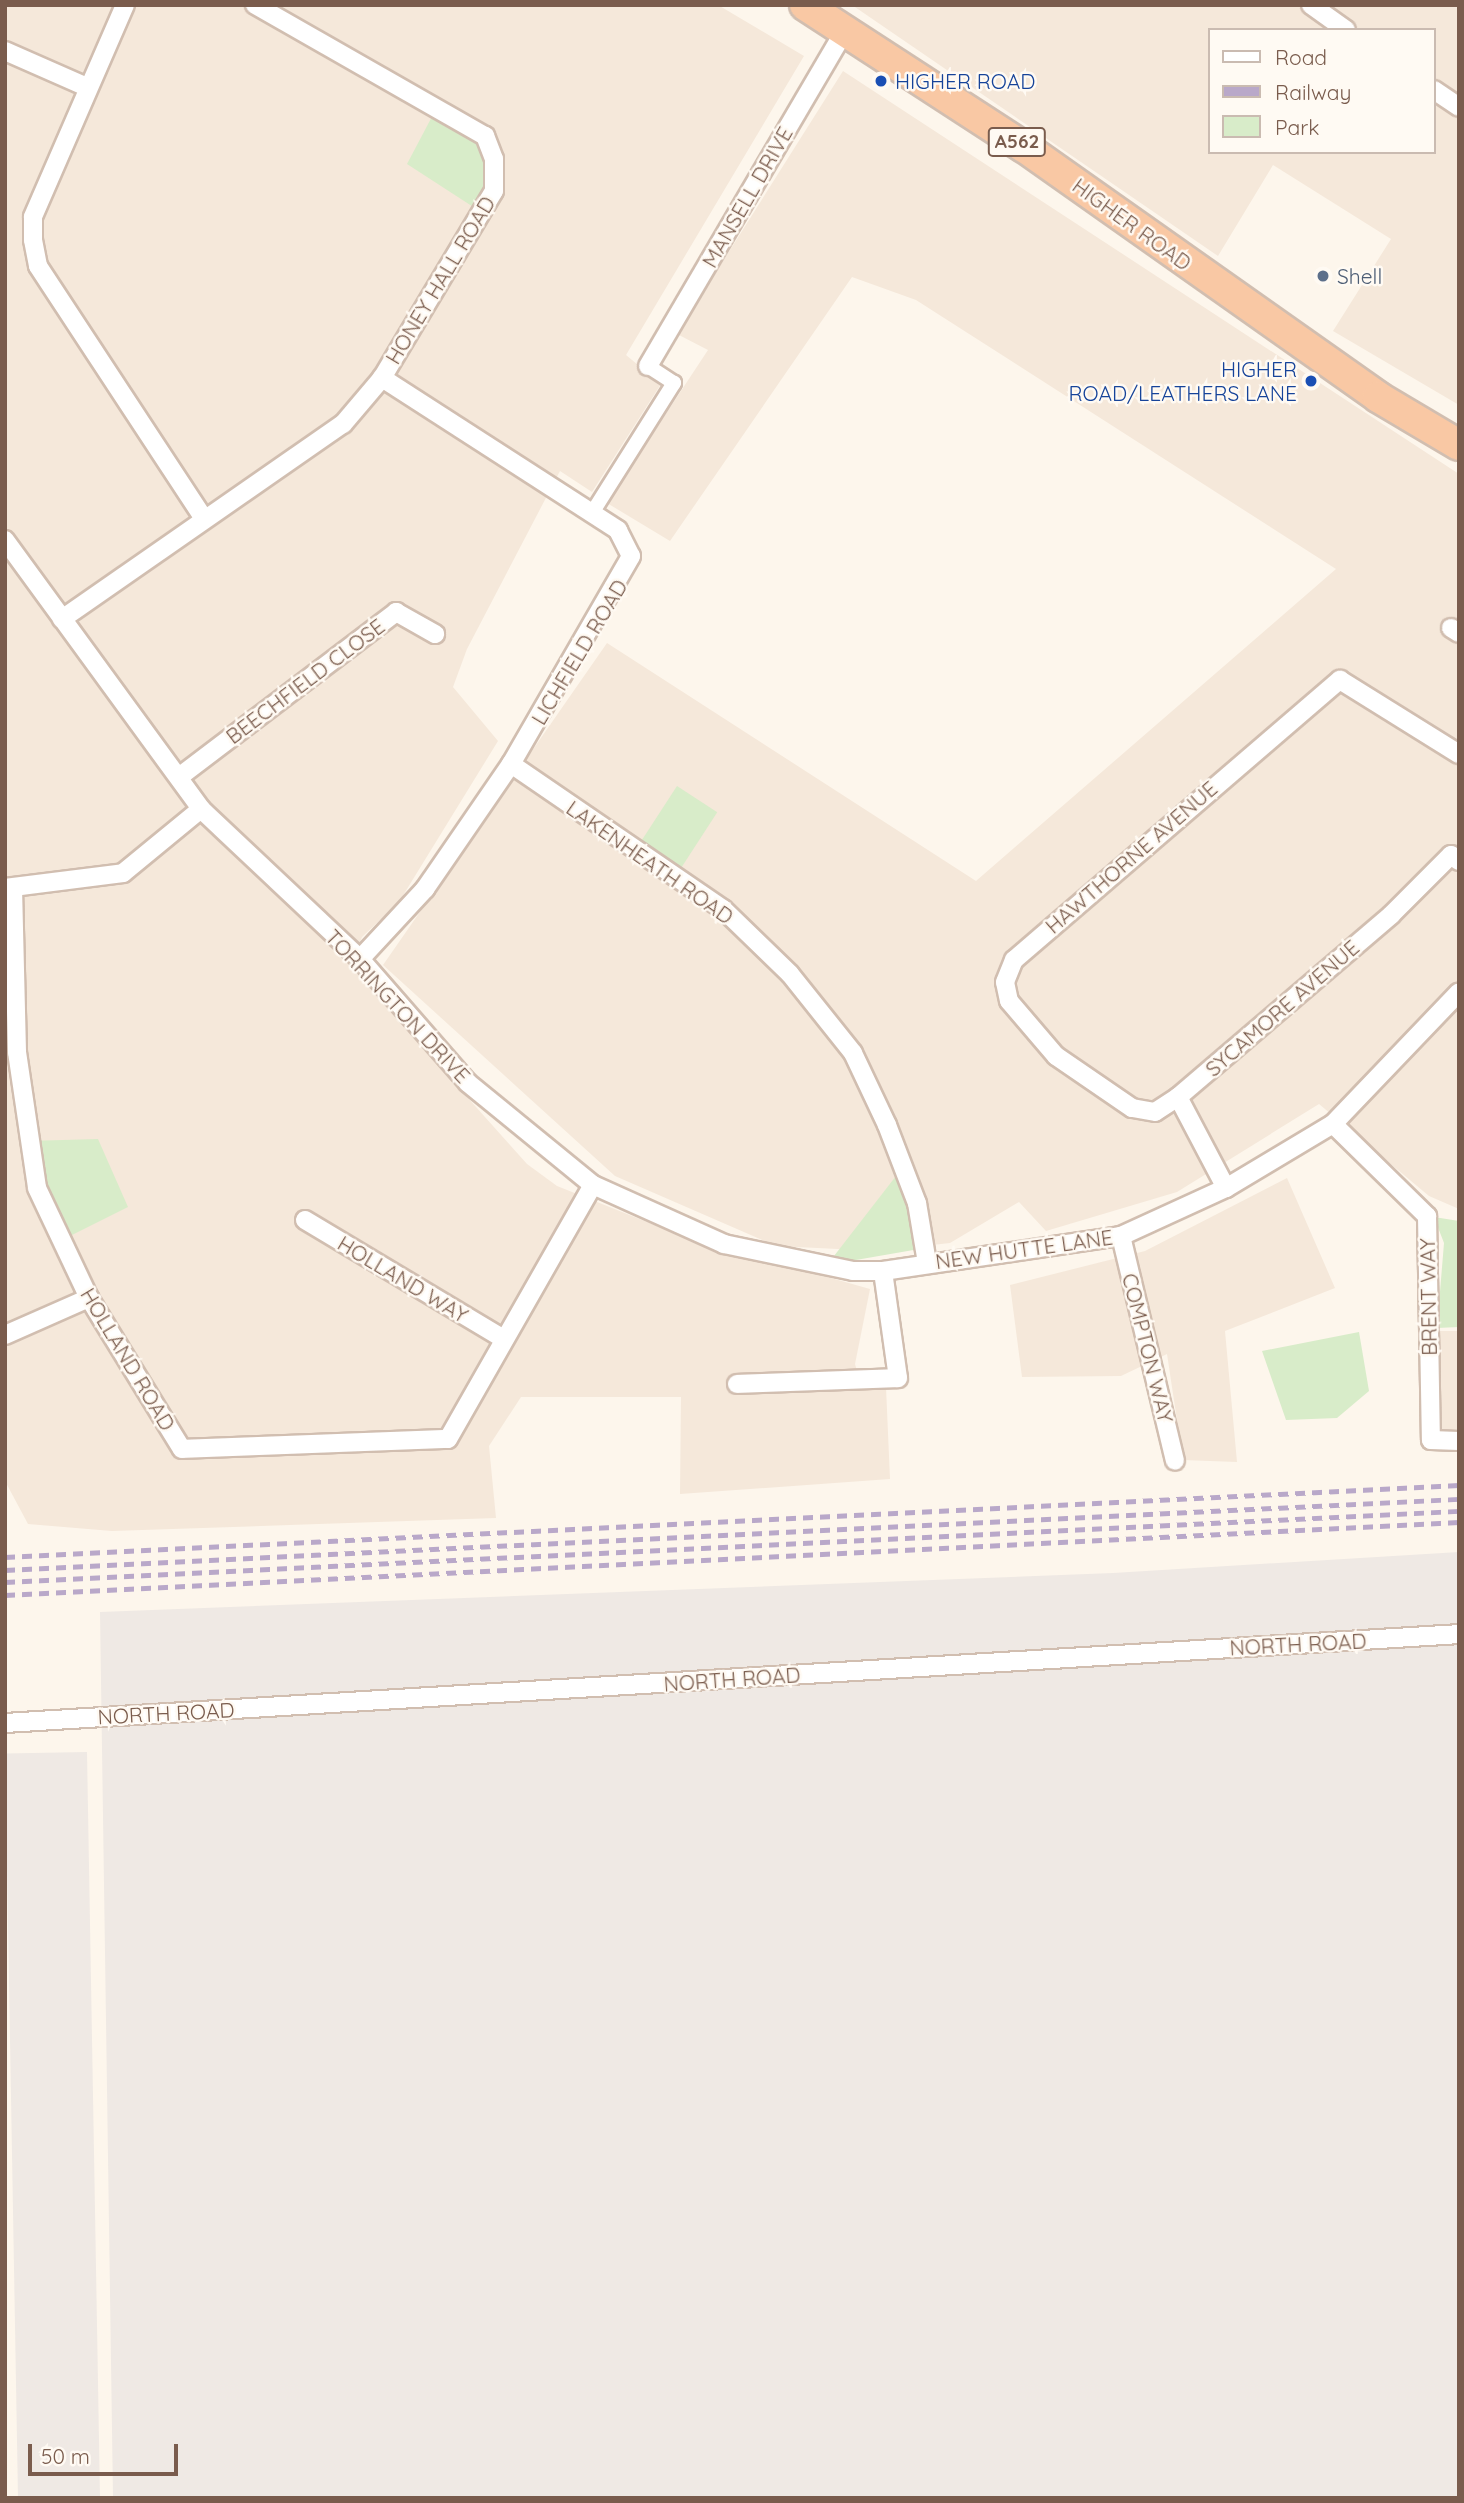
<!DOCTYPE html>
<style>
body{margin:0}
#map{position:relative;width:1464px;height:2503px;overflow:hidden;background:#fdf6ec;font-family:Quicksand,sans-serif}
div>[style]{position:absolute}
.residential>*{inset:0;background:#f5e8da;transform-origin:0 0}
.industrial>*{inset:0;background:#efe9e4;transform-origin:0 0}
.green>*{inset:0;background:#d8ecc9;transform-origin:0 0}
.roads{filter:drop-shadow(2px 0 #d1beb0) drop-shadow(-2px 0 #d1beb0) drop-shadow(0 2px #d1beb0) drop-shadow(0 -2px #d1beb0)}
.pedestrian>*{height:14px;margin:-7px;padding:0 7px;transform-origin:7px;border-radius:7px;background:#fff}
.minor>*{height:18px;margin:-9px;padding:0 9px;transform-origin:9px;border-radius:9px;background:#fff}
.trunk>*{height:30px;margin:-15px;padding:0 15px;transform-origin:15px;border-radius:15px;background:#f9c8a4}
.rail>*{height:5px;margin-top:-2.5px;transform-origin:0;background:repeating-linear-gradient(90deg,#b9a8c9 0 10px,transparent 0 17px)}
.dots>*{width:19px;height:19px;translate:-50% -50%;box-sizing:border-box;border:4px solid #fffaf3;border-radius:50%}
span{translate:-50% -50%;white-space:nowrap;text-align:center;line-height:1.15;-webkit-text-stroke:5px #fffaf3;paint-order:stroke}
.shield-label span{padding:2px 5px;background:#fffaf3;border:2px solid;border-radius:5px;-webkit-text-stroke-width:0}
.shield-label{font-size:19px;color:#7a5c4d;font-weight:700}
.transit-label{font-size:21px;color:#164399}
.left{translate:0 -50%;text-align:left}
.right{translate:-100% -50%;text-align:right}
.street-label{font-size:21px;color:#7a5c4d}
.service-label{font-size:21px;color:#4e5e75}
.frame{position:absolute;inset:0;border:7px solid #7a5c4d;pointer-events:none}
.legend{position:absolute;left:1208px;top:28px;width:228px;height:126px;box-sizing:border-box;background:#fffaf3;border:2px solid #cabbb1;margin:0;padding:9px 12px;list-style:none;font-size:21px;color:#7a5c4d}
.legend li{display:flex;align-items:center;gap:14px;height:35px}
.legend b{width:35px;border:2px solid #cabbb1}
.scale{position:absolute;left:28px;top:2444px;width:150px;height:32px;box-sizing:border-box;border:4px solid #7a5c4d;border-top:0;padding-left:9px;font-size:21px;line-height:24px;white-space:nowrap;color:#7a5c4d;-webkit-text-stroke:5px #fffaf3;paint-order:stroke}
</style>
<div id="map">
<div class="residential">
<i style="clip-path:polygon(5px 5px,718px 5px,804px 56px,626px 355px,661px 384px,592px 492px,560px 471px,467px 649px,453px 687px,498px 741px,399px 902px,362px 937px,350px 966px,527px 1164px,557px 1186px,682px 1236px,870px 1289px,855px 1364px,862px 1388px,886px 1387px,890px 1479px,680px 1494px,681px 1397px,521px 1397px,489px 1446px,496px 1518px,112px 1531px,28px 1524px,5px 1481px)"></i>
<i style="clip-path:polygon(evenodd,852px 5px,1459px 5px,1459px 405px,1333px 331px,1391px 239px,1273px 165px,1218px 256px,852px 5px,1210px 30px,1434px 30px,1434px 152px,1210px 152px,1210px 30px)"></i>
<i style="clip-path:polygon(843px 71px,1459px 474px,1459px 1209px,1429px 1196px,1319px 1104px,1177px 1192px,1046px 1231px,1019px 1202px,950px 1243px,879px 1251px,776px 1246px,615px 1176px,383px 965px,607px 643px,976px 881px,1336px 569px,916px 300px,852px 277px,670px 541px,607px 503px,708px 350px,677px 334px)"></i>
<i style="clip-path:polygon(1287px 1178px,1335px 1288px,1225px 1331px,1237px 1462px,1183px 1460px,1167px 1354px,1121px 1376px,1022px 1377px,1010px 1285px,1145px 1251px)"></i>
<i style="left:1459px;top:1331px;width:104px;height:24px;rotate:90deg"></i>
</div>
<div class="industrial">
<i style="clip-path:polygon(1459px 1552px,1459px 2498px,113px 2498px,100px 1612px,1113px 1573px)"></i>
<i style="left:87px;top:1752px;width:746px;height:82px;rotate:89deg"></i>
</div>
<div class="green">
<i style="clip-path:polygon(436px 109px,488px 144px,494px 178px,481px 212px,407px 164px)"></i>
<i style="left:677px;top:786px;width:48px;height:76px;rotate:33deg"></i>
<i style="clip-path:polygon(98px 1139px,128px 1207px,62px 1240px,27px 1141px)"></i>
<i style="clip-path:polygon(903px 1167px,925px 1248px,827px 1265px)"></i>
<i style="clip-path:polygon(1434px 1217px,1459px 1221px,1459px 1327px,1437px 1328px,1444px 1243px)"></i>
<i style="clip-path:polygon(1359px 1332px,1369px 1391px,1337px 1418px,1286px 1420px,1262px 1351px)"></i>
</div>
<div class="roads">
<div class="pedestrian">
<i style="left:592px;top:513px;width:154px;rotate:-57.8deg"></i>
<i style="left:674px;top:383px;width:31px;rotate:-147deg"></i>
</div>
<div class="minor">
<i style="left:125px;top:5px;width:231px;rotate:113.5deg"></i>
<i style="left:33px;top:217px;width:23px;rotate:90deg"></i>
<i style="left:33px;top:240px;width:26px;rotate:79deg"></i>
<i style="left:38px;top:266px;width:303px;rotate:56.7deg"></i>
<i style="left:1311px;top:5px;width:43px;rotate:35.5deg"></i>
<i style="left:5px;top:51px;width:90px;rotate:23.7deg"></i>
<i style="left:1434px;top:90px;width:30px;rotate:34deg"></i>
<i style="left:648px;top:366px;width:392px;rotate:-59.6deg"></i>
<i style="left:5px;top:540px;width:333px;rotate:53.9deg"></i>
<i style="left:201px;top:809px;width:219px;rotate:43.3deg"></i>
<i style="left:360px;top:959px;width:164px;rotate:48.9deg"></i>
<i style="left:468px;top:1083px;width:161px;rotate:39.2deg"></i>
<i style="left:593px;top:1185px;width:144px;rotate:24.2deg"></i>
<i style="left:724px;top:1244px;width:132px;rotate:11.8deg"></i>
<i style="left:853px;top:1271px;width:30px"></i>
<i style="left:883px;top:1271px;width:241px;rotate:-8.4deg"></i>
<i style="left:1121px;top:1236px;width:115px;rotate:-24.6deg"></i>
<i style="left:1226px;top:1188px;width:125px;rotate:-30.9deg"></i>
<i style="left:1333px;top:1124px;width:182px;rotate:-46.3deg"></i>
<i style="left:62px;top:619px;width:342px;rotate:-34.8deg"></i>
<i style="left:343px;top:424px;width:60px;rotate:-49.7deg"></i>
<i style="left:382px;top:378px;width:218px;rotate:-59.1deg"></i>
<i style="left:494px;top:191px;width:32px;rotate:-90deg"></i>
<i style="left:494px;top:159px;width:25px;rotate:-111deg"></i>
<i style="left:485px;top:136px;width:265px;rotate:-150.3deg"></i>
<i style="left:1451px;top:628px;width:9px;rotate:32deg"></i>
<i style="left:511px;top:764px;width:257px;rotate:34.4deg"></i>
<i style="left:723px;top:909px;width:93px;rotate:44.1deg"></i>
<i style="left:790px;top:974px;width:101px;rotate:51.4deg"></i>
<i style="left:853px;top:1053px;width:80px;rotate:64.7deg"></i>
<i style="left:887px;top:1125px;width:84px;rotate:69deg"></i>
<i style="left:917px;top:1203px;width:61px;rotate:80.5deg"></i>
<i style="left:179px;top:777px;width:273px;rotate:-37.2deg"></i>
<i style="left:396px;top:612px;width:45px;rotate:29.4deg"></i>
<i style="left:5px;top:888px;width:119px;rotate:-7.2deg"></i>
<i style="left:123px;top:873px;width:101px;rotate:-39.4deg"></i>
<i style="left:13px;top:888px;width:164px;rotate:88.6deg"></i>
<i style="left:17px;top:1052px;width:137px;rotate:81.6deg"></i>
<i style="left:37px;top:1188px;width:122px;rotate:64.7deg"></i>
<i style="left:89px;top:1298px;width:177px;rotate:58.4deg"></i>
<i style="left:182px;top:1449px;width:266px;rotate:-2.2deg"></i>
<i style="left:448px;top:1439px;width:292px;rotate:-60.3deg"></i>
<i style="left:360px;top:959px;width:96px;rotate:-47.1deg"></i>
<i style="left:425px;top:889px;width:152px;rotate:-55.5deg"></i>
<i style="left:511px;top:764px;width:240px;rotate:-60deg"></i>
<i style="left:631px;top:556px;width:29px;rotate:-117deg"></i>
<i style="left:618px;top:530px;width:281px;rotate:-147.2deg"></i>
<i style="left:1178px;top:1097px;width:27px;rotate:147deg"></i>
<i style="left:1155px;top:1112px;width:23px;rotate:-170deg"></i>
<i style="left:1132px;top:1108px;width:92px;rotate:-145.6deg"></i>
<i style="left:1056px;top:1056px;width:72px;rotate:-130.5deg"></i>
<i style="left:1009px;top:1001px;width:19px;rotate:-102deg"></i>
<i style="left:1005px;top:982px;width:24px;rotate:-68deg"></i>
<i style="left:1014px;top:960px;width:430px;rotate:-40.7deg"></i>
<i style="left:1340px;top:680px;width:140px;rotate:31.9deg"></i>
<i style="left:1333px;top:1124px;width:132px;rotate:44.4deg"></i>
<i style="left:1427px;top:1216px;width:224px;rotate:89deg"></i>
<i style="left:1431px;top:1440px;width:28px;rotate:2deg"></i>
<i style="left:1226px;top:1188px;width:103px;rotate:-117.8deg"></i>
<i style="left:1178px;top:1097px;width:280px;rotate:-40.5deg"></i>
<i style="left:1391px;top:915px;width:85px;rotate:-45deg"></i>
<i style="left:1451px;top:855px;width:10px;rotate:37deg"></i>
<i style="left:305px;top:1220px;width:230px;rotate:30.9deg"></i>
<i style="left:1121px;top:1236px;width:231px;rotate:76.5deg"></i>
<i style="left:5px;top:1335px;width:92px;rotate:-23.8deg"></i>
<i style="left:737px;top:1384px;width:161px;rotate:-2.1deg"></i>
<i style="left:898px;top:1378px;width:108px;rotate:-98deg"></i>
<i style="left:5px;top:1723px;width:1457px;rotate:-3.5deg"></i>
</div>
<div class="trunk">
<i style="left:805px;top:5px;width:261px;rotate:33deg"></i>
<i style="left:1024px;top:147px;width:433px;rotate:35.2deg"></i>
<i style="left:1378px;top:397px;width:94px;rotate:30.7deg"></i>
</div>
</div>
<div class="rail">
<i style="left:5px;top:1557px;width:1456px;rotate:-2.83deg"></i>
<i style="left:5px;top:1570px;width:1456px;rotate:-2.8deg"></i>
<i style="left:5px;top:1582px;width:1456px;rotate:-2.8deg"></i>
<i style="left:5px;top:1595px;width:1456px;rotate:-2.87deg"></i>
</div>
<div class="dots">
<i style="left:881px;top:81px;background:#1a4fb4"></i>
<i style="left:1323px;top:276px;background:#5c6f8a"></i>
<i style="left:1311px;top:381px;background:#1a4fb4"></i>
</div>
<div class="shield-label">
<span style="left:1017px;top:142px">A562</span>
</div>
<div class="transit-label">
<span class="left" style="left:895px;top:81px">HIGHER ROAD</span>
<span class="right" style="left:1297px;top:381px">HIGHER<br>ROAD/LEATHERS LANE</span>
</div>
<div class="street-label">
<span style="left:747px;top:197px;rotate:-60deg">MANSELL DRIVE</span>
<span style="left:1132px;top:224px;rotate:36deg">HIGHER ROAD</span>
<span style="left:440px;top:280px;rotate:-59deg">HONEY HALL ROAD</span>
<span style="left:579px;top:652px;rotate:-59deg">LICHFIELD ROAD</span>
<span style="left:305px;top:681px;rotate:-37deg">BEECHFIELD CLOSE</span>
<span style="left:1131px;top:857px;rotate:-41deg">HAWTHORNE AVENUE</span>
<span style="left:650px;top:862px;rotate:35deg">LAKENHEATH ROAD</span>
<span style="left:398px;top:1006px;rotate:47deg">TORRINGTON DRIVE</span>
<span style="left:1282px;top:1008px;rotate:-41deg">SYCAMORE AVENUE</span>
<span style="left:1024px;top:1249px;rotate:-8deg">NEW HUTTE LANE</span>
<span style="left:403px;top:1279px;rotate:31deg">HOLLAND WAY</span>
<span style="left:1428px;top:1297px;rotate:-91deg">BRENT WAY</span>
<span style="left:1148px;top:1348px;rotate:76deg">COMPTON WAY</span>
<span style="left:128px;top:1359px;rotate:59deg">HOLLAND ROAD</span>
<span style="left:1298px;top:1644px;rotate:-3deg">NORTH ROAD</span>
<span style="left:732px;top:1679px;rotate:-4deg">NORTH ROAD</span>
<span style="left:166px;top:1713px;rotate:-3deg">NORTH ROAD</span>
</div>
<div class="service-label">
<span class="left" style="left:1337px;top:276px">Shell</span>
</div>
<div class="frame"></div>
<ul class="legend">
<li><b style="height:9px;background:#fff"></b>Road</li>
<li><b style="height:9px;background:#b9a8c9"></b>Railway</li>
<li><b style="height:19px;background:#d8ecc9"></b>Park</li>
</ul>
<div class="scale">50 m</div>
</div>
